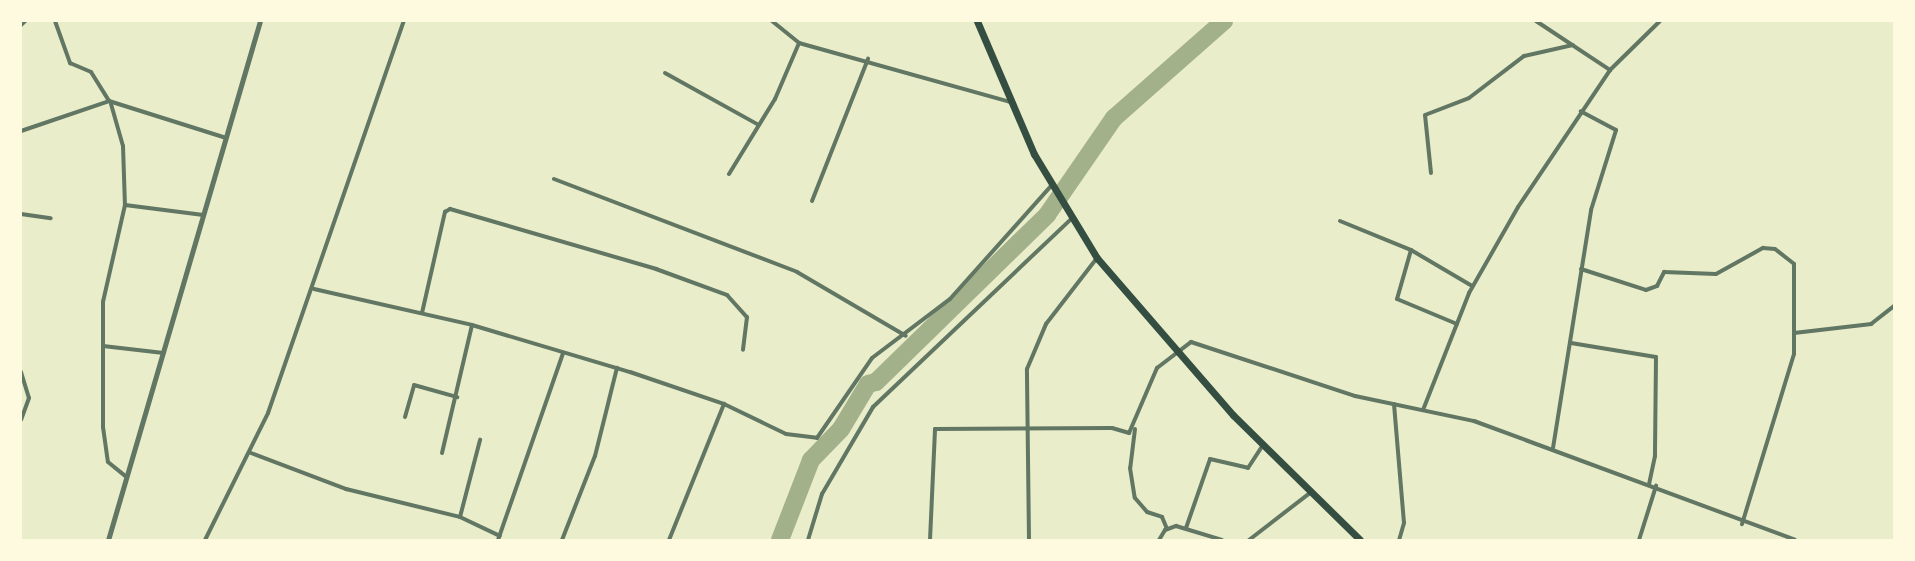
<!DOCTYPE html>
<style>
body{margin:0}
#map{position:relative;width:1915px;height:561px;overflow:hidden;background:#e9edc9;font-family:Ubuntu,sans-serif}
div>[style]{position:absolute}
.river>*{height:18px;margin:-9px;padding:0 9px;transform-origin:9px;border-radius:9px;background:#a3b18a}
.minor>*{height:4px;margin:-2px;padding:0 2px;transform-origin:2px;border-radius:2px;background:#617663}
.tertiary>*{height:5px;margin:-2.5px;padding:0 2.5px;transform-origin:2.5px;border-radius:2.5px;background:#617663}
.primary>*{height:7px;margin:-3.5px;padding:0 3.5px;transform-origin:3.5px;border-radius:3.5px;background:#344e41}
span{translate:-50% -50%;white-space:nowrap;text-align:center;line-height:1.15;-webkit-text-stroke:5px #fefae0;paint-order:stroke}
.frame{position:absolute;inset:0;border:22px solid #fefae0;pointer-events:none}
</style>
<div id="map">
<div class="river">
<i style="left:780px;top:540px;width:86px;rotate:-68.8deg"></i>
<i style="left:811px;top:460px;width:43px;rotate:-45.9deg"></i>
<i style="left:841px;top:429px;width:52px;rotate:-59deg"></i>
<i style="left:868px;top:384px;width:8px;rotate:-14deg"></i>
<i style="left:876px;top:382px;width:239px;rotate:-44.3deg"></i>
<i style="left:1047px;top:215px;width:118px;rotate:-55.4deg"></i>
<i style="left:1114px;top:118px;width:147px;rotate:-41.4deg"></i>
</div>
<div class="minor">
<i style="left:55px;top:21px;width:45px;rotate:70.3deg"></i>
<i style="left:70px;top:63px;width:23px;rotate:23deg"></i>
<i style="left:91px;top:72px;width:34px;rotate:58deg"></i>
<i style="left:772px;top:21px;width:35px;rotate:39deg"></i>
<i style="left:799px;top:43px;width:219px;rotate:15.6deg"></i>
<i style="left:1536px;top:21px;width:89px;rotate:33.5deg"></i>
<i style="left:21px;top:25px;width:6px;rotate:-45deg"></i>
<i style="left:665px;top:73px;width:107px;rotate:29deg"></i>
<i style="left:111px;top:104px;width:44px;rotate:74.1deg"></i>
<i style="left:123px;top:146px;width:59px;rotate:88.1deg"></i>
<i style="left:125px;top:205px;width:99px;rotate:102.8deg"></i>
<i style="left:103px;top:302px;width:125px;rotate:90deg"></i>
<i style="left:103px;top:427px;width:35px;rotate:82deg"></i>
<i style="left:108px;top:462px;width:22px;rotate:39deg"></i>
<i style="left:21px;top:131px;width:93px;rotate:-18.8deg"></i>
<i style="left:109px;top:101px;width:123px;rotate:17.5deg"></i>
<i style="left:1431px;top:173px;width:58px;rotate:-95.9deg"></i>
<i style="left:1425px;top:115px;width:47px;rotate:-21.1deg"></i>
<i style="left:1469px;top:98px;width:69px;rotate:-37.4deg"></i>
<i style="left:1524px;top:56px;width:50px;rotate:-12.7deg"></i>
<i style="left:729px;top:174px;width:88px;rotate:-58.5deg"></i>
<i style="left:775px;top:99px;width:61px;rotate:-66.8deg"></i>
<i style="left:554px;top:179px;width:260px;rotate:20.9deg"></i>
<i style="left:797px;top:272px;width:126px;rotate:30.4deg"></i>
<i style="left:812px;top:201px;width:153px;rotate:-68.5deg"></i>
<i style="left:125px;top:205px;width:79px;rotate:7.3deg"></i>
<i style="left:21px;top:214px;width:30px;rotate:8deg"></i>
<i style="left:1340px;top:221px;width:77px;rotate:22.2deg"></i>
<i style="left:1411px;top:250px;width:71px;rotate:30.5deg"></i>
<i style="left:1411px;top:250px;width:51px;rotate:105.9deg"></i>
<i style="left:1397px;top:299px;width:65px;rotate:22.6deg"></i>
<i style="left:1581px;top:269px;width:68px;rotate:17.9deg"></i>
<i style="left:1646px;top:290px;width:12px;rotate:-20deg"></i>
<i style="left:1657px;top:286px;width:16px;rotate:-63deg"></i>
<i style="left:1664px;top:272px;width:52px;rotate:2.2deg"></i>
<i style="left:1716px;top:274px;width:54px;rotate:-29deg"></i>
<i style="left:1763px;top:248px;width:12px;rotate:5deg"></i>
<i style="left:1775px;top:249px;width:24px;rotate:38deg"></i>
<i style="left:1794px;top:264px;width:90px;rotate:90deg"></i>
<i style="left:1794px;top:354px;width:178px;rotate:107deg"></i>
<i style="left:314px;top:289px;width:162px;rotate:12.8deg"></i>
<i style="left:472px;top:325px;width:165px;rotate:16.6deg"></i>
<i style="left:630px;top:372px;width:99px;rotate:18.8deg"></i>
<i style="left:724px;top:404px;width:69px;rotate:25.8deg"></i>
<i style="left:786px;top:434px;width:31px;rotate:7deg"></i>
<i style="left:817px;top:438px;width:97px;rotate:-55.5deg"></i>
<i style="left:872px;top:358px;width:98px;rotate:-37.1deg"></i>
<i style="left:950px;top:299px;width:152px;rotate:-48.2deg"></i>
<i style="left:422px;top:313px;width:104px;rotate:-77.2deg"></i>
<i style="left:445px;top:212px;width:6px;rotate:-31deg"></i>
<i style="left:450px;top:209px;width:215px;rotate:16.2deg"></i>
<i style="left:656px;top:269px;width:76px;rotate:20.1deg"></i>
<i style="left:727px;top:295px;width:30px;rotate:48deg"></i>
<i style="left:747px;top:317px;width:33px;rotate:97deg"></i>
<i style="left:1794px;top:333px;width:78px;rotate:-6.7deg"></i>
<i style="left:1871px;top:324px;width:29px;rotate:-38deg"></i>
<i style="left:1571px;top:343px;width:86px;rotate:9.4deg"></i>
<i style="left:1656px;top:357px;width:99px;rotate:90.6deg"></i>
<i style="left:1655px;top:456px;width:29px;rotate:102deg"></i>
<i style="left:103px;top:346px;width:61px;rotate:6.5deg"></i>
<i style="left:21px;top:372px;width:27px;rotate:73deg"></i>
<i style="left:29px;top:398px;width:23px;rotate:110deg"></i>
<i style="left:1394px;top:404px;width:119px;rotate:85.2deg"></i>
<i style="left:1404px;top:523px;width:18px;rotate:106deg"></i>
<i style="left:1423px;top:410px;width:126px;rotate:-68.5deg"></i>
<i style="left:1469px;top:293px;width:99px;rotate:-60.3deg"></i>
<i style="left:1518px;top:207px;width:165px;rotate:-56.1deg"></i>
<i style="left:1610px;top:70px;width:70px;rotate:-44.4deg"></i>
<i style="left:405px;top:417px;width:33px;rotate:-74deg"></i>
<i style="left:414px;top:385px;width:45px;rotate:15.6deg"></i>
<i style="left:1135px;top:429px;width:39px;rotate:97deg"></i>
<i style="left:1130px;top:468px;width:30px;rotate:81deg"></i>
<i style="left:1135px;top:498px;width:18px;rotate:49deg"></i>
<i style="left:1147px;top:512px;width:16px;rotate:18deg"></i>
<i style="left:1162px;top:517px;width:13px;rotate:67deg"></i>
<i style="left:1553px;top:448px;width:241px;rotate:-80.9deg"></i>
<i style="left:1591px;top:210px;width:84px;rotate:-72.6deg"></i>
<i style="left:1616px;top:130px;width:40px;rotate:-152deg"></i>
<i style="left:251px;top:453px;width:102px;rotate:20.8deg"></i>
<i style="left:346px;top:489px;width:117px;rotate:13.8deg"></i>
<i style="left:460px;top:517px;width:44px;rotate:25.4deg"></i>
<i style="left:442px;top:453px;width:131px;rotate:-76.8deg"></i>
<i style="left:460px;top:517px;width:80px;rotate:-75.4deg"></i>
<i style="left:1186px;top:528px;width:73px;rotate:-70.8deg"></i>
<i style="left:1210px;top:459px;width:39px;rotate:13deg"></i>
<i style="left:1248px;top:468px;width:27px;rotate:-57deg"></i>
<i style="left:205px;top:540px;width:142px;rotate:-63.6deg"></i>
<i style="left:268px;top:413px;width:415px;rotate:-70.9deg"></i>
<i style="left:498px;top:540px;width:198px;rotate:-70.8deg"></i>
<i style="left:562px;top:540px;width:90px;rotate:-68.6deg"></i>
<i style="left:595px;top:456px;width:91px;rotate:-76deg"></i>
<i style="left:669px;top:540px;width:147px;rotate:-68deg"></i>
<i style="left:808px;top:540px;width:48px;rotate:-73.1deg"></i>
<i style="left:822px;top:494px;width:101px;rotate:-59.6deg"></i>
<i style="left:873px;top:407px;width:273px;rotate:-43.5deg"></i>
<i style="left:930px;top:540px;width:111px;rotate:-87.4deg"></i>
<i style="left:935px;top:429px;width:177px;rotate:-0.3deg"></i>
<i style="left:1112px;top:428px;width:18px;rotate:16deg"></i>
<i style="left:1129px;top:433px;width:71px;rotate:-66.7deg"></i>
<i style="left:1157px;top:368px;width:43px;rotate:-37.4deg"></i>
<i style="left:1191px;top:342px;width:173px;rotate:18.2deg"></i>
<i style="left:1355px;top:396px;width:122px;rotate:11.9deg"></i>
<i style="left:1474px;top:421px;width:342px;rotate:20.3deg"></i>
<i style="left:1029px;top:540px;width:171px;rotate:-90.7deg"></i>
<i style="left:1027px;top:369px;width:49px;rotate:-67.1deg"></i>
<i style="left:1046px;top:324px;width:83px;rotate:-52.3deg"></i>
<i style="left:1159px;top:540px;width:12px;rotate:-59deg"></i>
<i style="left:1165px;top:530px;width:12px;rotate:-20deg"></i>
<i style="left:1176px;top:526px;width:48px;rotate:16.9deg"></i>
<i style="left:1249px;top:540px;width:78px;rotate:-37.7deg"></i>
<i style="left:1639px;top:540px;width:57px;rotate:-72.5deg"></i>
</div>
<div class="tertiary">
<i style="left:108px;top:540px;width:541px;rotate:-73.68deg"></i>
</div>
<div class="primary">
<i style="left:977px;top:21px;width:145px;rotate:66.8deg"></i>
<i style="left:1034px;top:154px;width:122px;rotate:58.8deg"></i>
<i style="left:1097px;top:258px;width:208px;rotate:49.1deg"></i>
<i style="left:1233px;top:415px;width:178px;rotate:44.5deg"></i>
</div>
<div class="frame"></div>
</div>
